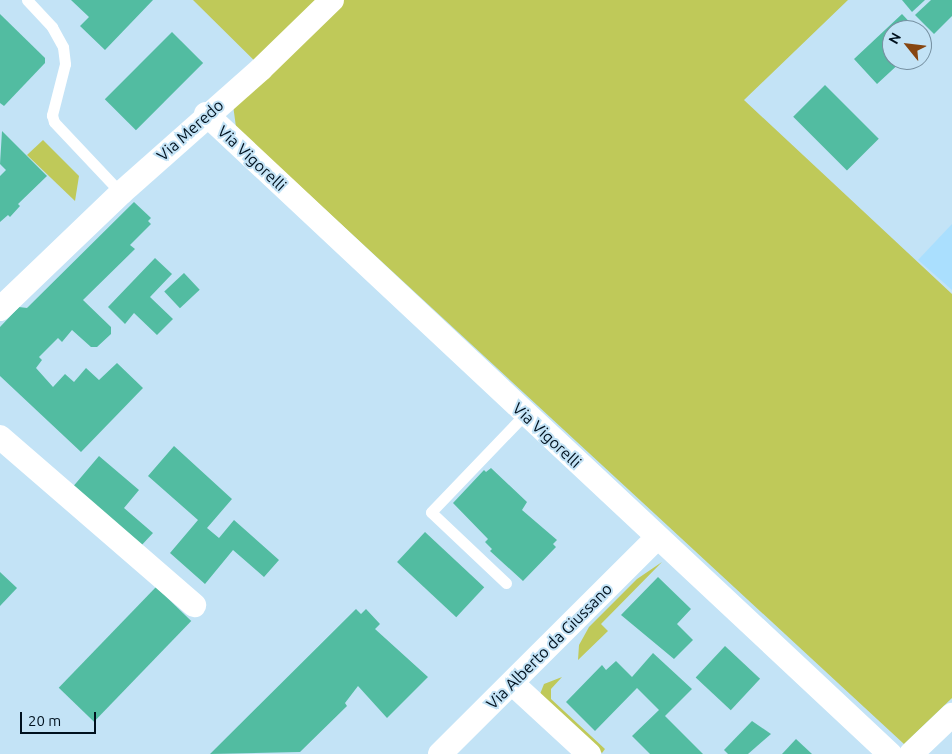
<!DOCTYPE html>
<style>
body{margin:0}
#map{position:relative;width:952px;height:754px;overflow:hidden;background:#c3e3f6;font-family:Ubuntu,sans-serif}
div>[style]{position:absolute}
.built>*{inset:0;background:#aadffe}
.green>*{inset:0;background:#bfc959}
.building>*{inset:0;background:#52bca1;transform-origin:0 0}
.service>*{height:11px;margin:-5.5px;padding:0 5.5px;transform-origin:5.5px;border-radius:5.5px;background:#fff}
.minor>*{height:24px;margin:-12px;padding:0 12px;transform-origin:12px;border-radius:12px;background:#fff}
span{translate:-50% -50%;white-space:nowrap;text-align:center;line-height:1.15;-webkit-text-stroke:4px #c3e3f6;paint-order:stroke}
.street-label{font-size:16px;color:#00111e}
.north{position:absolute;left:882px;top:20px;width:50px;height:50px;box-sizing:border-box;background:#c3e3f6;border:1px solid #758fa0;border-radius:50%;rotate:299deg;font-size:14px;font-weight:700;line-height:20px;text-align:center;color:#00111e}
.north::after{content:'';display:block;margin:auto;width:18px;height:22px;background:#874611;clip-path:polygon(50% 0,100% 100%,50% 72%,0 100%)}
.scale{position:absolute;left:20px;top:712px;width:76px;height:22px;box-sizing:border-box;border:2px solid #00111e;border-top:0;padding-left:6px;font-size:15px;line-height:18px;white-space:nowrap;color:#00111e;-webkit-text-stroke:4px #c3e3f6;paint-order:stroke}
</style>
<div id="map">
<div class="built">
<i style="clip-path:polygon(952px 224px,952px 290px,918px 260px)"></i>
</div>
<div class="green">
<i style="clip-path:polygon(193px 0,848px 0,744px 100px,952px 294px,952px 698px,904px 744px,236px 127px,233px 105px,267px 73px)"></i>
<i style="clip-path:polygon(43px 140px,79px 176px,75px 201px,27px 155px)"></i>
<i style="clip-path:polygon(662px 562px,601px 624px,608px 631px,578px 660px,579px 645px,589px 627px,637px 579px)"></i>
<i style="clip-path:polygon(562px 677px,551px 689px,551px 699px,605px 749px,602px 753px,540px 694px,544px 684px)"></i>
</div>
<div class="building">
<i style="clip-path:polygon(71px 0,153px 0,105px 50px,80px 26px,89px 17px)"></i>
<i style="clip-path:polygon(902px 0,925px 0,912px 12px)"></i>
<i style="clip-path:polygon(931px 0,952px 0,952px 16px,934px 34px,915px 15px)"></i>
<i style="clip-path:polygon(0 14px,45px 58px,45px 63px,4px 106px,0 103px)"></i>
<i style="clip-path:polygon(902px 14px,917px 30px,892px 30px,892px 60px,903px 60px,877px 84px,854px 59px)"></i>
<i style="left:172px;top:32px;width:44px;height:95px;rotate:45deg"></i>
<i style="left:825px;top:85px;width:76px;height:45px;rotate:45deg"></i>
<i style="clip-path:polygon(2px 131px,47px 176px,18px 204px,20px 206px,10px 217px,8px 215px,0 222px,0 176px,6px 170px,0 164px)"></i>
<i style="clip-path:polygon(134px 202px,151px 218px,148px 221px,151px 224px,130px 245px,135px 249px,83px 300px,111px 327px,111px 334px,97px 347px,91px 347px,72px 330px,62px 342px,58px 338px,39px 357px,42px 360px,36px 368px,53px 387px,65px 374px,74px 382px,86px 368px,99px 380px,117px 363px,143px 388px,81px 452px,0 376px,0 327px,19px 307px,27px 308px)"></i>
<i style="clip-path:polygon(155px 258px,172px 274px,150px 297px,173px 319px,157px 335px,134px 313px,125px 324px,108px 307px)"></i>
<i style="left:184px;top:273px;width:23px;height:27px;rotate:47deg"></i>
<i style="clip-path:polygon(174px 446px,232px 499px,207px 528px,219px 538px,234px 520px,279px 560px,264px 577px,233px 550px,205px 584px,170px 553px,198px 520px,148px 476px)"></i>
<i style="clip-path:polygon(99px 456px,139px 490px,124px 508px,153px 533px,139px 548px,71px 489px)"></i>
<i style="clip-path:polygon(491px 468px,527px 502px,522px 510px,557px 540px,553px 544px,556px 547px,523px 581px,490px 551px,492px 549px,485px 542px,488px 539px,453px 503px,484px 470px,486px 472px)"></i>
<i style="left:425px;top:532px;width:81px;height:41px;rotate:43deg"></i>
<i style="clip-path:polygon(0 572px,17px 588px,0 606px)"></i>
<i style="clip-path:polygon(658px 577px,691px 609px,677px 624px,693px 640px,674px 659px,621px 615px)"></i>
<i style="left:156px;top:587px;width:49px;height:140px;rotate:44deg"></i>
<i style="clip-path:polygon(356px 609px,361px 614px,366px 609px,380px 624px,375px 629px,428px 677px,387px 718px,358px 686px,345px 703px,347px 706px,300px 752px,210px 754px)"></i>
<i style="left:725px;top:646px;width:48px;height:43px;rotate:43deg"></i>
<i style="clip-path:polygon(653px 653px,692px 689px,665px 716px,703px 754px,650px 754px,632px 736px,659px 710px,637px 688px,595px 731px,566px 702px,602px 665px,606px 670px,616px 661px,632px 677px)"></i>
<i style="clip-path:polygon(752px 721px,771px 734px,748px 754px,728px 754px,724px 750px)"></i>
<i style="clip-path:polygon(796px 739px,812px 754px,782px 754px)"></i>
</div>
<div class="service">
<i style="left:27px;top:0;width:37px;rotate:47deg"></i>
<i style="left:52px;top:27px;width:23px;rotate:61deg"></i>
<i style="left:63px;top:47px;width:17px;rotate:83deg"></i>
<i style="left:65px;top:64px;width:53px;rotate:104.3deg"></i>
<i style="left:52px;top:115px;width:7px;rotate:74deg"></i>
<i style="left:54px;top:122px;width:98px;rotate:46.7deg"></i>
<i style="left:506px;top:583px;width:103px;rotate:-136.6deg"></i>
<i style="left:431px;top:512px;width:136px;rotate:-46.2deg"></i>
</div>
<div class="minor">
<i style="left:206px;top:114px;width:937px;rotate:43.1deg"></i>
<i style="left:0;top:309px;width:168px;rotate:-43.8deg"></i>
<i style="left:121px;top:193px;width:187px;rotate:-41.5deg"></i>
<i style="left:261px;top:69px;width:99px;rotate:-44.2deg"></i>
<i style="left:0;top:437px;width:257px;rotate:40.9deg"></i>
<i style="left:512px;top:683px;width:105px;rotate:42.7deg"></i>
<i style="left:440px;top:754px;width:306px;rotate:-44.9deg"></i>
<i style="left:911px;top:754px;width:57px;rotate:-43.6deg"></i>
</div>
<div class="street-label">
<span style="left:190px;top:130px;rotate:-42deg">Via Meredo</span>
<span style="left:252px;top:158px;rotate:43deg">Via Vigorelli</span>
<span style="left:547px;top:435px;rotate:43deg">Via Vigorelli</span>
<span style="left:549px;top:646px;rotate:-45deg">Via Alberto da Giussano</span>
</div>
<div class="north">N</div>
<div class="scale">20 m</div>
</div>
